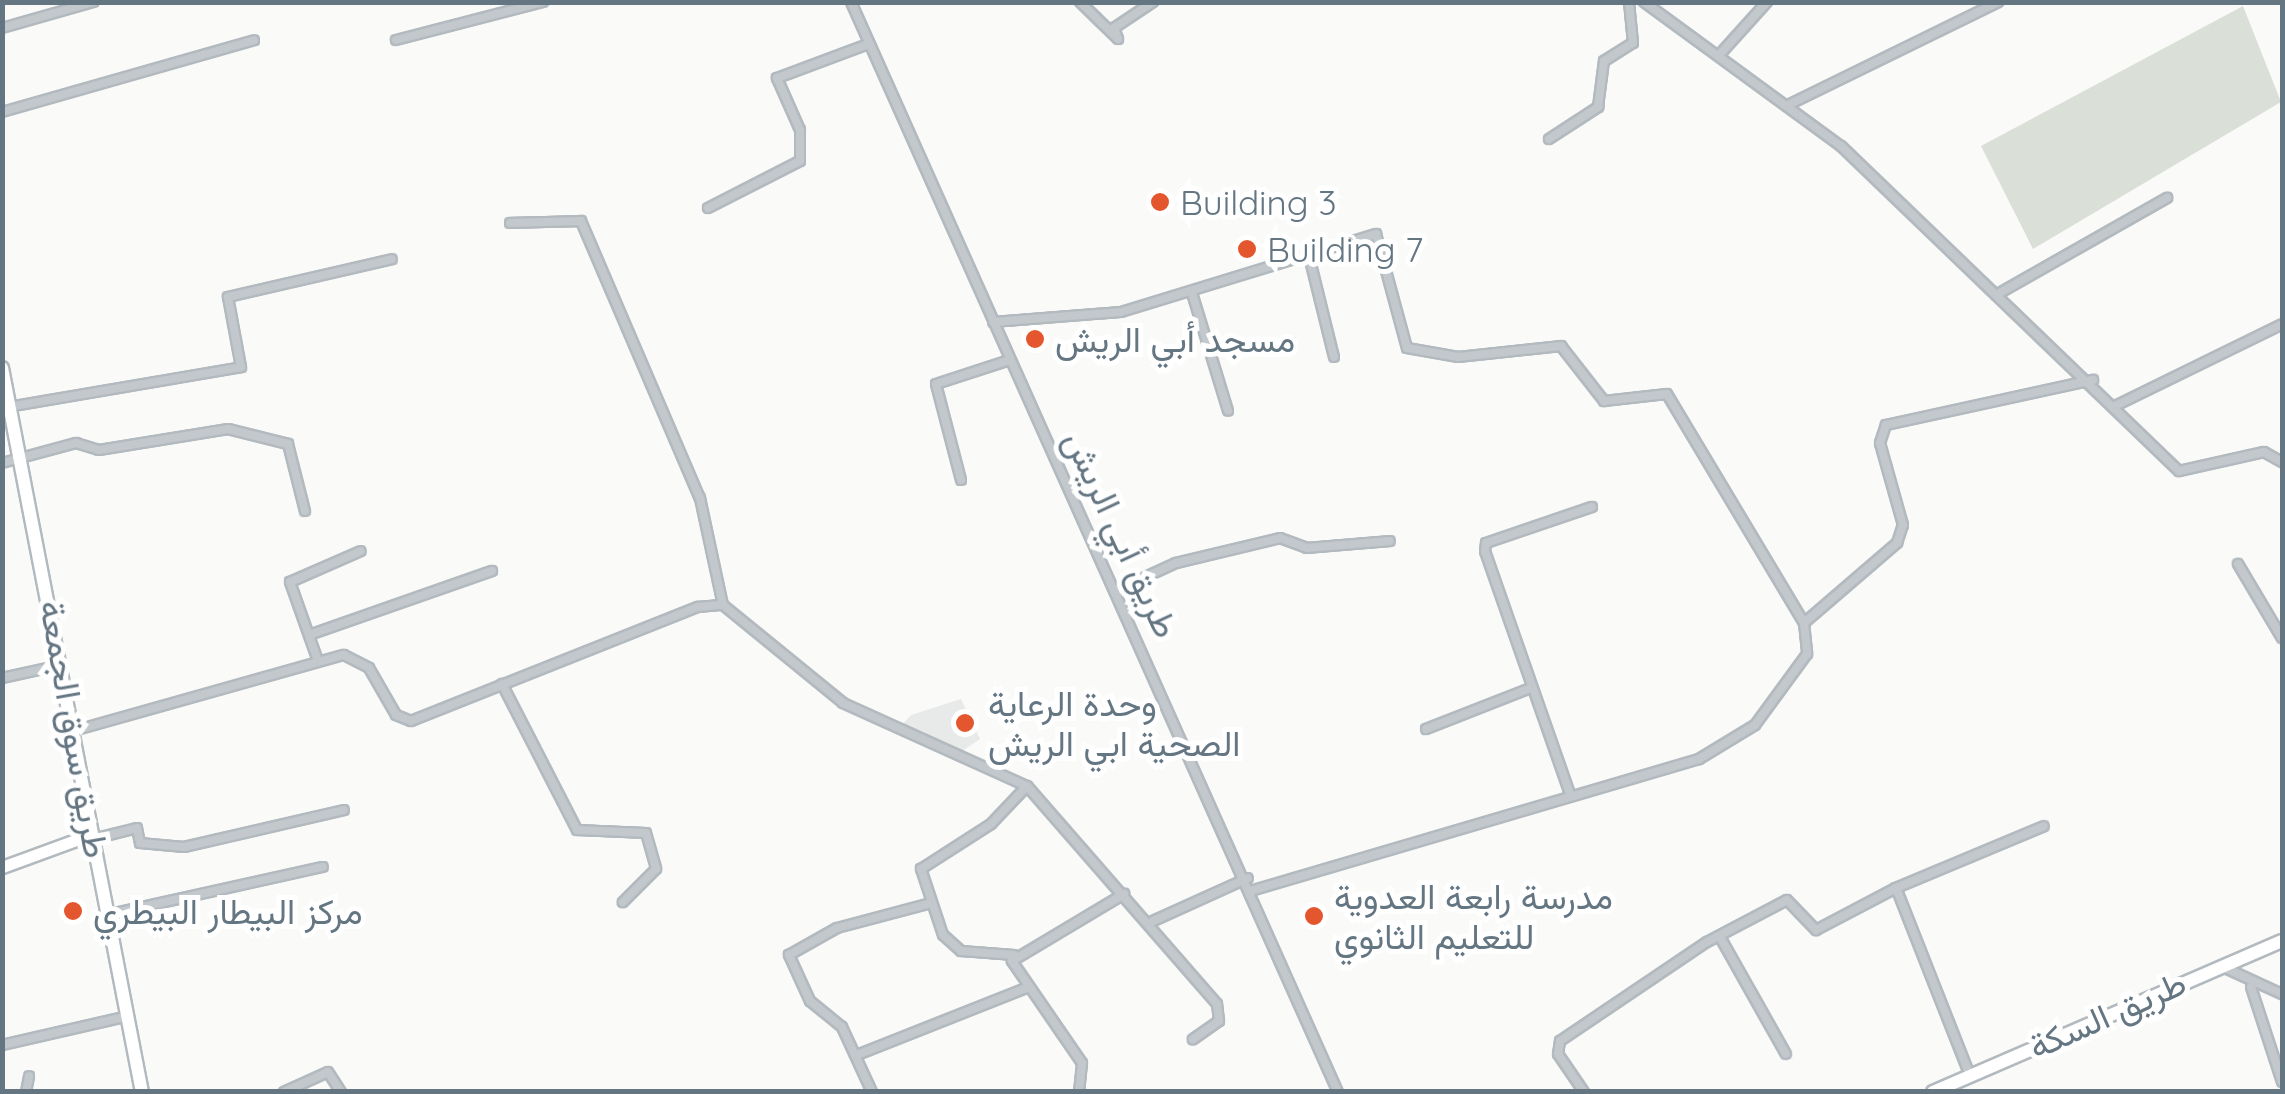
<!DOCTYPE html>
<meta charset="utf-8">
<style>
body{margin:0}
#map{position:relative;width:2285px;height:1094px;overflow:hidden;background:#fafaf8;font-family:Quicksand,Vazirmatn,sans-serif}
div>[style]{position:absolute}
.built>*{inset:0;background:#e8e9e9}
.green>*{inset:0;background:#dadfd7}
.roads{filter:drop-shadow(2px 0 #b3babf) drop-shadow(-2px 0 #b3babf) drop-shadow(0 2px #b3babf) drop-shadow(0 -2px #b3babf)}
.street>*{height:8px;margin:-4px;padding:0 4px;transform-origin:4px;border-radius:4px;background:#c3c8cc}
.secondary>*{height:11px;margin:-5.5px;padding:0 5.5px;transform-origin:5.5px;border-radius:5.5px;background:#fff}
.primary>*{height:12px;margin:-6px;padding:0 6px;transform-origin:6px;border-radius:6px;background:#fff}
.dots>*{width:28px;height:28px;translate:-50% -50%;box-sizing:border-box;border:5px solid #fff;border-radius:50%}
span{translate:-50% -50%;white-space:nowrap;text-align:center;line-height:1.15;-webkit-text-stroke:10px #fff;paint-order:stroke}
.poi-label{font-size:35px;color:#657683}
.left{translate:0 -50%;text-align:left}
.street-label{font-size:35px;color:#657683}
.frame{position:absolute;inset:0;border:5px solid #657683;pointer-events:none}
</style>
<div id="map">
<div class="built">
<i style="clip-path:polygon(961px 699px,980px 739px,961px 752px,900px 727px,911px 715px)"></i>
</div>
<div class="green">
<i style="clip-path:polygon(2243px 6px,2281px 102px,2033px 249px,1981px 146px)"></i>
</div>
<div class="roads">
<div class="street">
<i style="left:851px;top:2px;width:1194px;rotate:65.93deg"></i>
<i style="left:1080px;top:2px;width:53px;rotate:44.2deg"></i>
<i style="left:1118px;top:39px;width:12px;rotate:-110deg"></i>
<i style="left:1114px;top:28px;width:47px;rotate:-33.7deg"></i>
<i style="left:1644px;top:2px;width:244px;rotate:36.2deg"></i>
<i style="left:1841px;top:146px;width:469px;rotate:43.9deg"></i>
<i style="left:2179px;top:471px;width:87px;rotate:-12.6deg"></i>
<i style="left:2264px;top:452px;width:21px;rotate:29deg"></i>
<i style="left:2px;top:28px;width:95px;rotate:-15.9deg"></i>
<i style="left:396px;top:40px;width:152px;rotate:-14.5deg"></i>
<i style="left:1721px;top:53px;width:69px;rotate:-48deg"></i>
<i style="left:1788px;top:105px;width:234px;rotate:-26.1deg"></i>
<i style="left:2px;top:112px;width:262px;rotate:-15.9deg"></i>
<i style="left:1549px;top:139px;width:59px;rotate:-33.1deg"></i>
<i style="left:1598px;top:107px;width:46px;rotate:-82.6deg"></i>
<i style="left:1604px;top:61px;width:34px;rotate:-32deg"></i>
<i style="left:1633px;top:43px;width:41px;rotate:-95.6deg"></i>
<i style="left:708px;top:208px;width:103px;rotate:-27.1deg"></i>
<i style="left:800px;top:161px;width:31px;rotate:-90deg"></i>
<i style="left:800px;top:130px;width:57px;rotate:-113.9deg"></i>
<i style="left:777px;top:78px;width:97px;rotate:-20.5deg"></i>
<i style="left:510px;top:223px;width:71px;rotate:-1.6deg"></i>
<i style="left:581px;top:221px;width:301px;rotate:66.8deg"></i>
<i style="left:700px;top:498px;width:109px;rotate:77.9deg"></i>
<i style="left:1308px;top:252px;width:108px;rotate:76.1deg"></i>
<i style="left:1192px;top:293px;width:123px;rotate:73deg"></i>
<i style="left:1996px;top:295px;width:197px;rotate:-29.6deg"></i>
<i style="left:993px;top:322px;width:128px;rotate:-4.5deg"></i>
<i style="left:1121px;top:312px;width:267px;rotate:-17deg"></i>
<i style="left:1376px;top:234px;width:118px;rotate:74.8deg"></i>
<i style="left:1407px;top:348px;width:52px;rotate:10deg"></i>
<i style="left:1458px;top:357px;width:104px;rotate:-6.1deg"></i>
<i style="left:1561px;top:346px;width:70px;rotate:52deg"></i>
<i style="left:1604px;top:401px;width:63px;rotate:-6.3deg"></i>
<i style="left:1667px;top:394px;width:267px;rotate:59.1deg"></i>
<i style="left:1804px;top:623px;width:31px;rotate:84deg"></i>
<i style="left:1807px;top:654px;width:88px;rotate:126.2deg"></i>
<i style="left:1755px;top:725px;width:66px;rotate:148.7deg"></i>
<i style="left:1699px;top:759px;width:465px;rotate:163.6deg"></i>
<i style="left:2117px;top:405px;width:184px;rotate:-26.1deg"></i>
<i style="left:14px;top:406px;width:230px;rotate:-9.7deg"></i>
<i style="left:241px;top:367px;width:71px;rotate:-100.5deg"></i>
<i style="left:228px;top:297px;width:168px;rotate:-13deg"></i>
<i style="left:2px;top:463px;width:77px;rotate:-15.1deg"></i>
<i style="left:76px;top:443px;width:24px;rotate:17deg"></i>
<i style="left:99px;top:450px;width:131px;rotate:-9.2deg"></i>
<i style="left:228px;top:429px;width:62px;rotate:14deg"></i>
<i style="left:288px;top:444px;width:69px;rotate:75.8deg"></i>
<i style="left:961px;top:480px;width:99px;rotate:-104.6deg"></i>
<i style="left:936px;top:384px;width:78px;rotate:-18deg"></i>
<i style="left:2238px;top:564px;width:86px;rotate:59.3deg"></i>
<i style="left:1117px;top:590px;width:65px;rotate:-24.6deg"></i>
<i style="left:1176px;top:563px;width:107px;rotate:-13.5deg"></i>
<i style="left:1280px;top:538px;width:29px;rotate:20deg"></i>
<i style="left:1307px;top:548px;width:83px;rotate:-4.8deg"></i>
<i style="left:1804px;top:623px;width:123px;rotate:-40.7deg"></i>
<i style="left:1897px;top:543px;width:19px;rotate:-72deg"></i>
<i style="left:1903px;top:525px;width:85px;rotate:-105.7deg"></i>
<i style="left:1880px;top:443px;width:19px;rotate:-72deg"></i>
<i style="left:1886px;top:425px;width:212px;rotate:-12.3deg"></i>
<i style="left:309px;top:635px;width:194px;rotate:-19.3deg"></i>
<i style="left:318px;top:661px;width:84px;rotate:-109.5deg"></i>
<i style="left:290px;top:582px;width:77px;rotate:-23.6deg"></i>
<i style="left:2px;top:678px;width:60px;rotate:-12.4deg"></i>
<i style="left:502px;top:684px;width:164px;rotate:62.8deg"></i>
<i style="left:577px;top:830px;width:69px;rotate:2.5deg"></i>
<i style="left:646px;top:833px;width:37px;rotate:74deg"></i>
<i style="left:656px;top:869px;width:47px;rotate:135deg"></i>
<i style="left:1426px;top:729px;width:110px;rotate:-21.4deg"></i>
<i style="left:73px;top:731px;width:281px;rotate:-15.7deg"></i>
<i style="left:344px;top:655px;width:28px;rotate:27deg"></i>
<i style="left:369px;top:668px;width:54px;rotate:60.1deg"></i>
<i style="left:396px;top:715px;width:16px;rotate:22deg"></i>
<i style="left:411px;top:721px;width:309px;rotate:-21.7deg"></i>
<i style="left:698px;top:607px;width:25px;rotate:-5deg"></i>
<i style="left:723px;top:605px;width:155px;rotate:39.2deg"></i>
<i style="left:843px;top:703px;width:202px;rotate:24.3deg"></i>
<i style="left:1027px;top:786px;width:289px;rotate:48.9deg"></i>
<i style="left:1217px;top:1004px;width:17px;rotate:83deg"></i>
<i style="left:1219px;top:1021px;width:32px;rotate:145deg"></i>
<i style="left:1570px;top:794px;width:257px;rotate:-109.3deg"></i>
<i style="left:1485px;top:551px;width:8px;rotate:-83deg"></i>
<i style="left:1486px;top:543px;width:112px;rotate:-18.8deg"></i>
<i style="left:93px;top:839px;width:45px;rotate:-14deg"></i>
<i style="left:137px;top:828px;width:15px;rotate:79deg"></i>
<i style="left:140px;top:843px;width:44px;rotate:5.2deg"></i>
<i style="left:184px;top:847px;width:164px;rotate:-13deg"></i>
<i style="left:106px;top:915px;width:222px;rotate:-12.5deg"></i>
<i style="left:1153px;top:921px;width:104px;rotate:-24.4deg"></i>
<i style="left:1720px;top:937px;width:134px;rotate:60.6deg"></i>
<i style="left:1014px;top:955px;width:53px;rotate:-175.7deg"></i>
<i style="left:961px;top:951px;width:24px;rotate:-138deg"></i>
<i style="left:943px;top:935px;width:70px;rotate:-108.4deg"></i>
<i style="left:921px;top:869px;width:83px;rotate:-32.7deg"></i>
<i style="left:991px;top:824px;width:52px;rotate:-46.5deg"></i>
<i style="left:2223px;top:967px;width:65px;rotate:24.6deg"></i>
<i style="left:2251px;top:987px;width:100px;rotate:71.9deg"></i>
<i style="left:2px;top:1045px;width:130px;rotate:-12.9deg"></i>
<i style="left:857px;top:1055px;width:182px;rotate:-21.6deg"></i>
<i style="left:1969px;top:1073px;width:199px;rotate:-111.5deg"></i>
<i style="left:1896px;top:888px;width:160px;rotate:-22.7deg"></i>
<i style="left:26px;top:1092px;width:16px;rotate:-79deg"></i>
<i style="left:284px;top:1092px;width:48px;rotate:-24.4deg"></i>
<i style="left:328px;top:1072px;width:24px;rotate:57deg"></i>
<i style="left:872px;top:1092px;width:72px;rotate:-114.8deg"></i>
<i style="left:842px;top:1027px;width:41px;rotate:-140.9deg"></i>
<i style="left:810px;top:1001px;width:51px;rotate:-114.5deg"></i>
<i style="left:789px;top:955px;width:55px;rotate:-29.4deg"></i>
<i style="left:837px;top:928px;width:94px;rotate:-14.8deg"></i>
<i style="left:1079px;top:1092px;width:29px;rotate:-84deg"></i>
<i style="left:1082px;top:1063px;width:124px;rotate:-124.5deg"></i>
<i style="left:1012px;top:961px;width:131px;rotate:-30.9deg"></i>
<i style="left:1584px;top:1092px;width:46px;rotate:-124.4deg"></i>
<i style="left:1558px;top:1054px;width:13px;rotate:-81deg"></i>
<i style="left:1560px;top:1041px;width:177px;rotate:-34deg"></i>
<i style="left:1707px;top:942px;width:90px;rotate:-27.7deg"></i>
<i style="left:1787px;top:900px;width:42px;rotate:46deg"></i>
<i style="left:1816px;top:930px;width:90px;rotate:-27.7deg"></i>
</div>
<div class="secondary">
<i style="left:2px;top:867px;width:96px;rotate:-20.1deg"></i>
</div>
<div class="primary">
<i style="left:2px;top:368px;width:737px;rotate:79.06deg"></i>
<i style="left:1933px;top:1092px;width:380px;rotate:-23.4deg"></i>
</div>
</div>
<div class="dots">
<i style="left:1160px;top:202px;background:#e4572e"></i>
<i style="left:1247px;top:249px;background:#e4572e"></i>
<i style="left:1035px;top:339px;background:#e4572e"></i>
<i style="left:965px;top:723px;background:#e4572e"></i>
<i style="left:73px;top:911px;background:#e4572e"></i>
<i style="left:1314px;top:916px;background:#e4572e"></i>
</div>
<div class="poi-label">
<span class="left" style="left:1180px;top:202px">Building 3</span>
<span class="left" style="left:1267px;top:249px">Building 7</span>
<span class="left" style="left:1055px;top:339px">مسجد أبي الريش</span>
<span class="left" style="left:988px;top:723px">وحدة الرعاية<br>الصحية ابي الريش</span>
<span class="left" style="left:1334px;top:916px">مدرسة رابعة العدوية<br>للتعليم الثانوي</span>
<span class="left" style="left:93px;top:911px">مركز البيطار البيطري</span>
</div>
<div class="street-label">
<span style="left:1122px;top:534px;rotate:65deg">طريق أبي الريش</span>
<span style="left:75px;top:729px;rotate:80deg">طريق سوق الجمعة</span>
<span style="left:2107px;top:1014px;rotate:-24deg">طريق السكة</span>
</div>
<div class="frame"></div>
</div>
